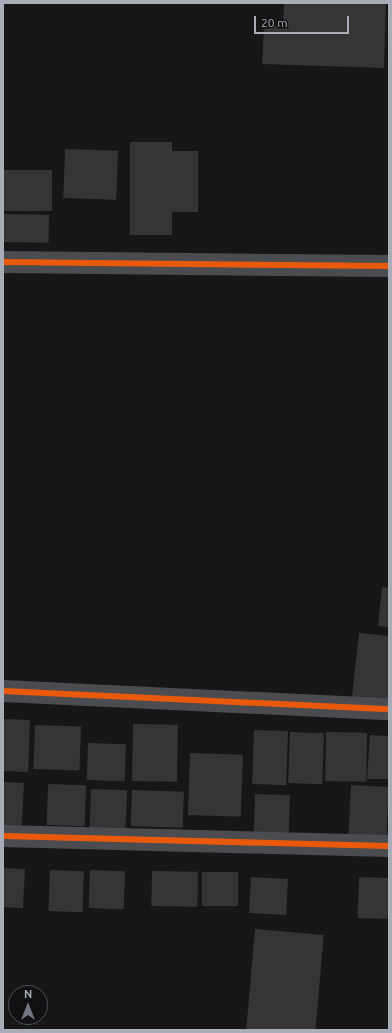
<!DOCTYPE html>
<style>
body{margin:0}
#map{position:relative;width:392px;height:1033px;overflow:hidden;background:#171717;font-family:Ubuntu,sans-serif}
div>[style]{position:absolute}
.building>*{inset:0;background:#353536;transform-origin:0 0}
.minor>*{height:22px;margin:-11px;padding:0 11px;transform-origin:11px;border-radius:11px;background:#4b4c50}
.cycleway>*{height:6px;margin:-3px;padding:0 3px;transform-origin:3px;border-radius:3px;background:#e8590c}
span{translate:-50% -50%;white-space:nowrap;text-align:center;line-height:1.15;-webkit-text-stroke:4px #111113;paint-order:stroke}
.frame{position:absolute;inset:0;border:4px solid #a8adb8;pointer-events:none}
.north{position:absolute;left:8px;top:985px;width:40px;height:40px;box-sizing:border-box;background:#111113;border:1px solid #4d4f55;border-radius:50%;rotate:0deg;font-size:11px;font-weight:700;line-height:16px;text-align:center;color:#a8adb8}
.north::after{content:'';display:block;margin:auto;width:14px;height:18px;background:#757880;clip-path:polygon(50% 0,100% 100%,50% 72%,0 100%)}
.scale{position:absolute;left:254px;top:16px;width:95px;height:18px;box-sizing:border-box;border:2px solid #a8adb8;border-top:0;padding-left:5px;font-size:12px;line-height:14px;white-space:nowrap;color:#a8adb8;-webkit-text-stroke:3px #111113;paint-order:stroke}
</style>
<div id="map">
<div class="building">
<i style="clip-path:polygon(284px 3px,386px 3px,384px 68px,262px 64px,264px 26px,283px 26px)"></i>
<i style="clip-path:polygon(130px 142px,172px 142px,172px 151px,198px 151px,198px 212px,172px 212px,172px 235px,130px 235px)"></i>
<i style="left:65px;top:149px;width:53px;height:49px;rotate:2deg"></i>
<i style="left:3px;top:170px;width:49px;height:41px"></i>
<i style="left:3px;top:214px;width:46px;height:28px;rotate:1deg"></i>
<i style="clip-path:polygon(382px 587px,389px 588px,389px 627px,378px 626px)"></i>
<i style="clip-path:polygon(359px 633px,389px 636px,388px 701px,352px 697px)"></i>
<i style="left:3px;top:719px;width:27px;height:52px;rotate:2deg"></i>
<i style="left:133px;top:724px;width:45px;height:57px;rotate:1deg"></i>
<i style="left:35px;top:725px;width:46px;height:44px;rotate:2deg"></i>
<i style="left:254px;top:730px;width:34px;height:54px;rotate:2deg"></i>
<i style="left:290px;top:732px;width:34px;height:51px;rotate:2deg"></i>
<i style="left:326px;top:732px;width:41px;height:49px;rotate:1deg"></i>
<i style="clip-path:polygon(370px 735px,389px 736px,389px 779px,367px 779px)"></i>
<i style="left:88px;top:743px;width:38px;height:37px;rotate:2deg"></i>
<i style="left:190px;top:753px;width:53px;height:62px;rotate:2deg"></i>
<i style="left:3px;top:782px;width:21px;height:43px;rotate:3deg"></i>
<i style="left:48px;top:784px;width:38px;height:41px;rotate:2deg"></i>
<i style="left:351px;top:785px;width:38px;height:51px;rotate:3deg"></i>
<i style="left:91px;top:789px;width:36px;height:39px;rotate:2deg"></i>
<i style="left:132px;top:790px;width:52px;height:36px;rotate:2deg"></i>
<i style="left:255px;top:794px;width:35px;height:38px;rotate:2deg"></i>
<i style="left:3px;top:868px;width:22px;height:39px;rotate:3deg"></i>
<i style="left:50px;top:870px;width:34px;height:41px;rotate:2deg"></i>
<i style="left:90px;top:870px;width:35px;height:38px;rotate:2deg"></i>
<i style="left:152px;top:871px;width:46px;height:35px;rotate:1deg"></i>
<i style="left:202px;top:872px;width:36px;height:34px"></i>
<i style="left:251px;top:877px;width:37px;height:36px;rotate:3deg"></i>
<i style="left:359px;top:877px;width:30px;height:41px;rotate:2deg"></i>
<i style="left:255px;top:929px;width:69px;height:101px;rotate:5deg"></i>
</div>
<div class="minor">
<i style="left:3px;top:262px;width:386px;rotate:0.6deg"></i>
<i style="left:3px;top:691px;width:386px;rotate:2.7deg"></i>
<i style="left:3px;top:836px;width:386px;rotate:1.5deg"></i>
</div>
<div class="cycleway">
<i style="left:3px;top:262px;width:386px;rotate:0.6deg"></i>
<i style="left:3px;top:691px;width:386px;rotate:2.7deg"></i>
<i style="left:3px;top:836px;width:386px;rotate:1.5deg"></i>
</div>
<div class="frame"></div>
<div class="north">N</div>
<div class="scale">20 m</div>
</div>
